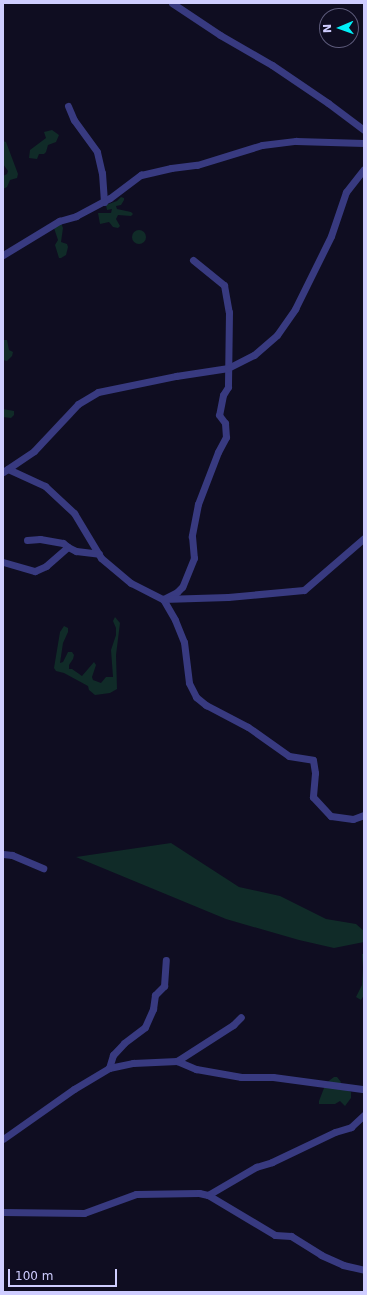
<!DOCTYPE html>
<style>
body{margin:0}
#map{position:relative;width:367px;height:1295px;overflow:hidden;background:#0f0d21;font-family:"DejaVu Sans",sans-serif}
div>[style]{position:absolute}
.green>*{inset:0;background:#102b28}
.round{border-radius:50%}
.minor>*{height:7px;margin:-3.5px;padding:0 3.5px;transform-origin:3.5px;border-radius:3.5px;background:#383a80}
span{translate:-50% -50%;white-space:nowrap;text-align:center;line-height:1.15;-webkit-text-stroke:4px #0f0d21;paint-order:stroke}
.frame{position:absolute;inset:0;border:4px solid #cfcdff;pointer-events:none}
.north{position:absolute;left:319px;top:8px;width:40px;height:40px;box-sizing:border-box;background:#0f0d21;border:1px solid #5c5a7a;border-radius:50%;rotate:268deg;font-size:11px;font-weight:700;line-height:16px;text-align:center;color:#cfcdff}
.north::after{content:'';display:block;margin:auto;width:14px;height:18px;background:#00f0f8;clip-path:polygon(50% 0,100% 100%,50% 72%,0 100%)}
.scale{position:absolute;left:8px;top:1269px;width:109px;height:18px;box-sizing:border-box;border:2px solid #cfcdff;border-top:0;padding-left:5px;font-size:12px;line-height:14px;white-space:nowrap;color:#cfcdff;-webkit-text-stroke:3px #0f0d21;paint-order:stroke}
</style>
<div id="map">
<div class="green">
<i style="clip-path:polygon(52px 130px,59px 135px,56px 142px,48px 145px,46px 152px,44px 154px,39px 154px,37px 159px,29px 158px,30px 150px,46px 138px,44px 132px)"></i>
<i style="clip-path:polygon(3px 141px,6px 142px,18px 174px,17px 178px,10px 180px,7px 187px,3px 189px,3px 176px,7px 174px,8px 171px,3px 164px)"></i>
<i style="clip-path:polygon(121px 197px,124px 198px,124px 200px,121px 205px,116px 206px,117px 209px,131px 212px,133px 214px,131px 216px,118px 215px,116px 219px,120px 226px,118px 228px,113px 227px,109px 222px,100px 224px,98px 213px,111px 213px,112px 209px,107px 210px,106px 205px,117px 201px)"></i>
<i style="clip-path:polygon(61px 223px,63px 228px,61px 242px,67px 244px,68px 247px,66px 255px,61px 258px,59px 258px,55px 245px,58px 240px,54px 228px,54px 226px)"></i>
<i class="round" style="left:132px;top:230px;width:14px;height:14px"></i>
<i style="clip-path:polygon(3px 340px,7px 340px,9px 350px,13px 352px,12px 356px,7px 361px,3px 360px)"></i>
<i style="clip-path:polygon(3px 409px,14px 411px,14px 415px,11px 418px,3px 417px)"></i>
<i style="clip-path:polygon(115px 617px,120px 623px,116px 655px,117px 689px,110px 693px,95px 695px,89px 690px,88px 686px,64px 673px,56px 671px,54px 668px,60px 632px,64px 626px,68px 628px,68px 632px,63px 643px,60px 663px,63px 662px,68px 652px,72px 652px,74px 655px,73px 659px,69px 665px,69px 669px,72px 669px,82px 676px,94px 662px,96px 665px,92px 677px,93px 680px,101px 683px,106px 677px,113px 677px,111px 650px,116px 635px,116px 628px,113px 621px)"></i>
<i style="clip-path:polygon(171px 843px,239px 887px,280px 896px,326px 919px,356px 924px,364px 931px,364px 942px,334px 948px,299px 940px,226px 919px,76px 857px)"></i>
<i style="clip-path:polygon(362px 954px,364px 954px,364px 995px,361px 1000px,356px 997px,362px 985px,363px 968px)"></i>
<i style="clip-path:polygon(334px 1077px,337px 1077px,341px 1082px,339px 1090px,346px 1090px,351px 1092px,351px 1098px,345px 1106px,340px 1101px,335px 1104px,319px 1104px,319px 1101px,326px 1083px)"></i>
</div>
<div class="minor">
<i style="left:172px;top:3px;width:58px;rotate:33.7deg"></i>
<i style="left:220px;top:35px;width:60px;rotate:30deg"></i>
<i style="left:272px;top:65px;width:68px;rotate:34.2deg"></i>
<i style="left:328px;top:103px;width:45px;rotate:36.9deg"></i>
<i style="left:68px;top:106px;width:15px;rotate:67deg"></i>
<i style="left:74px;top:120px;width:39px;rotate:54deg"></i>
<i style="left:97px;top:152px;width:22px;rotate:77deg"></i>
<i style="left:102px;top:173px;width:29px;rotate:86deg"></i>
<i style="left:3px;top:255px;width:66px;rotate:-31.3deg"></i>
<i style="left:59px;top:221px;width:18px;rotate:-16deg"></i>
<i style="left:76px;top:216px;width:38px;rotate:-28deg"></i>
<i style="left:110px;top:198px;width:39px;rotate:-37deg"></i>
<i style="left:141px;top:175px;width:31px;rotate:-13deg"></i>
<i style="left:171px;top:168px;width:26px;rotate:-7deg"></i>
<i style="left:197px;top:165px;width:68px;rotate:-17.1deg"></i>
<i style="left:262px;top:145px;width:34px;rotate:-7deg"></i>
<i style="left:296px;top:141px;width:68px;rotate:1.7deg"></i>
<i style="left:193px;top:260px;width:40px;rotate:39deg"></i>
<i style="left:224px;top:285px;width:27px;rotate:80deg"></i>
<i style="left:229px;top:312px;width:75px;rotate:90.8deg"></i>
<i style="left:228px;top:387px;width:9px;rotate:122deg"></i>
<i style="left:223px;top:395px;width:20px;rotate:101deg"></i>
<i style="left:219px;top:415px;width:10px;rotate:53deg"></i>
<i style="left:225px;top:423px;width:14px;rotate:86deg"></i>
<i style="left:226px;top:437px;width:17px;rotate:118deg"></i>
<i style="left:218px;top:452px;width:56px;rotate:111deg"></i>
<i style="left:198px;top:504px;width:33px;rotate:101deg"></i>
<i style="left:192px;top:536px;width:22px;rotate:85deg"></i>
<i style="left:194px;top:558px;width:31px;rotate:112deg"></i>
<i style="left:182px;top:587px;width:7px;rotate:135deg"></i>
<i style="left:177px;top:592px;width:16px;rotate:153deg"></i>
<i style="left:163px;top:599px;width:24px;rotate:60deg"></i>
<i style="left:175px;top:620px;width:24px;rotate:68deg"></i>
<i style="left:184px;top:642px;width:41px;rotate:83deg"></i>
<i style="left:189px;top:683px;width:16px;rotate:63deg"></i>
<i style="left:196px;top:697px;width:13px;rotate:39deg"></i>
<i style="left:206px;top:705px;width:47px;rotate:27.6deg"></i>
<i style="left:248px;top:727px;width:50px;rotate:35.3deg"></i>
<i style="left:289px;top:756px;width:24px;rotate:9deg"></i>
<i style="left:313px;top:760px;width:13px;rotate:81deg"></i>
<i style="left:315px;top:773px;width:24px;rotate:95deg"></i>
<i style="left:313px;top:797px;width:26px;rotate:47deg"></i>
<i style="left:331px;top:816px;width:22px;rotate:8deg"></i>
<i style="left:353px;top:819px;width:12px;rotate:-20deg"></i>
<i style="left:8px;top:469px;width:41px;rotate:24.7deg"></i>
<i style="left:45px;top:486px;width:40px;rotate:43deg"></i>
<i style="left:74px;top:513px;width:52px;rotate:59deg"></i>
<i style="left:101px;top:558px;width:39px;rotate:40deg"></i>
<i style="left:131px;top:583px;width:36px;rotate:27deg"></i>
<i style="left:163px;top:599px;width:65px;rotate:-1.8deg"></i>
<i style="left:228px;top:597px;width:76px;rotate:-5.3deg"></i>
<i style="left:304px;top:590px;width:79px;rotate:-40.9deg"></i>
<i style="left:3px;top:472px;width:37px;rotate:-34deg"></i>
<i style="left:34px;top:451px;width:64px;rotate:-46.9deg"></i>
<i style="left:78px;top:404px;width:23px;rotate:-31deg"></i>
<i style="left:98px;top:392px;width:80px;rotate:-11.6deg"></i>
<i style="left:176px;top:376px;width:53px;rotate:-8.7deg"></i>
<i style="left:228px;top:368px;width:29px;rotate:-27deg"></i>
<i style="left:254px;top:355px;width:30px;rotate:-41deg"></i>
<i style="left:277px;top:335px;width:32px;rotate:-55deg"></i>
<i style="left:295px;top:309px;width:81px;rotate:-63.7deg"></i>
<i style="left:331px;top:236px;width:46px;rotate:-71.2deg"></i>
<i style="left:346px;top:192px;width:29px;rotate:-52deg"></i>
<i style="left:27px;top:540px;width:13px;rotate:-4deg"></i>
<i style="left:40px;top:539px;width:23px;rotate:10deg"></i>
<i style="left:63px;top:543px;width:6px;rotate:39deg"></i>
<i style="left:3px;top:562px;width:33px;rotate:16deg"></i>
<i style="left:35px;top:571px;width:12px;rotate:-24deg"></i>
<i style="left:46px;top:566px;width:29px;rotate:-41deg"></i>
<i style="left:68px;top:547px;width:9px;rotate:27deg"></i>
<i style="left:76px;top:551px;width:23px;rotate:7deg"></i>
<i style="left:3px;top:854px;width:9px;rotate:6deg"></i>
<i style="left:12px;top:855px;width:34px;rotate:23deg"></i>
<i style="left:177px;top:1061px;width:21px;rotate:23deg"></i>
<i style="left:196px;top:1069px;width:46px;rotate:10.1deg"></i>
<i style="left:241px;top:1077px;width:32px"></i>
<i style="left:273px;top:1077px;width:90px;rotate:7.7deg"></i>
<i style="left:109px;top:1068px;width:14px;rotate:-73deg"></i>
<i style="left:113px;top:1055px;width:16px;rotate:-47deg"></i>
<i style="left:124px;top:1043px;width:26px;rotate:-37deg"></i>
<i style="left:145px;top:1027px;width:20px;rotate:-66deg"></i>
<i style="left:153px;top:1009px;width:14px;rotate:-82deg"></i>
<i style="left:155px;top:995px;width:13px;rotate:-45deg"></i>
<i style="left:164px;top:986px;width:26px;rotate:-86deg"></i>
<i style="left:3px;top:1139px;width:87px;rotate:-35.2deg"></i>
<i style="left:74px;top:1089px;width:41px;rotate:-31deg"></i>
<i style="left:109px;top:1068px;width:25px;rotate:-12deg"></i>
<i style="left:133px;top:1063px;width:44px;rotate:-2.6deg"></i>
<i style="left:177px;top:1061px;width:67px;rotate:-32.7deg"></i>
<i style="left:233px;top:1025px;width:11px;rotate:-45deg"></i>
<i style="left:208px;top:1195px;width:56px;rotate:-30.3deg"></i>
<i style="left:256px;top:1167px;width:17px;rotate:-17deg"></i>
<i style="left:272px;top:1162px;width:70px;rotate:-25.5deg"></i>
<i style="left:335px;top:1132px;width:17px;rotate:-17deg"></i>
<i style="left:351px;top:1127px;width:18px;rotate:-43deg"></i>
<i style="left:3px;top:1212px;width:81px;rotate:0.7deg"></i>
<i style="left:84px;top:1213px;width:55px;rotate:-20.1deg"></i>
<i style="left:136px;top:1194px;width:63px;rotate:-0.9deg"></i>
<i style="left:199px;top:1193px;width:9px;rotate:13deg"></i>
<i style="left:208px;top:1195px;width:78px;rotate:30.8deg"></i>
<i style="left:275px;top:1235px;width:16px;rotate:4deg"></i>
<i style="left:291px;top:1236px;width:36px;rotate:32deg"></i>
<i style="left:321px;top:1255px;width:24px;rotate:24deg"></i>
<i style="left:343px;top:1265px;width:22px;rotate:13deg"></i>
</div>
<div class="frame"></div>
<div class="north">N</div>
<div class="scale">100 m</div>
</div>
